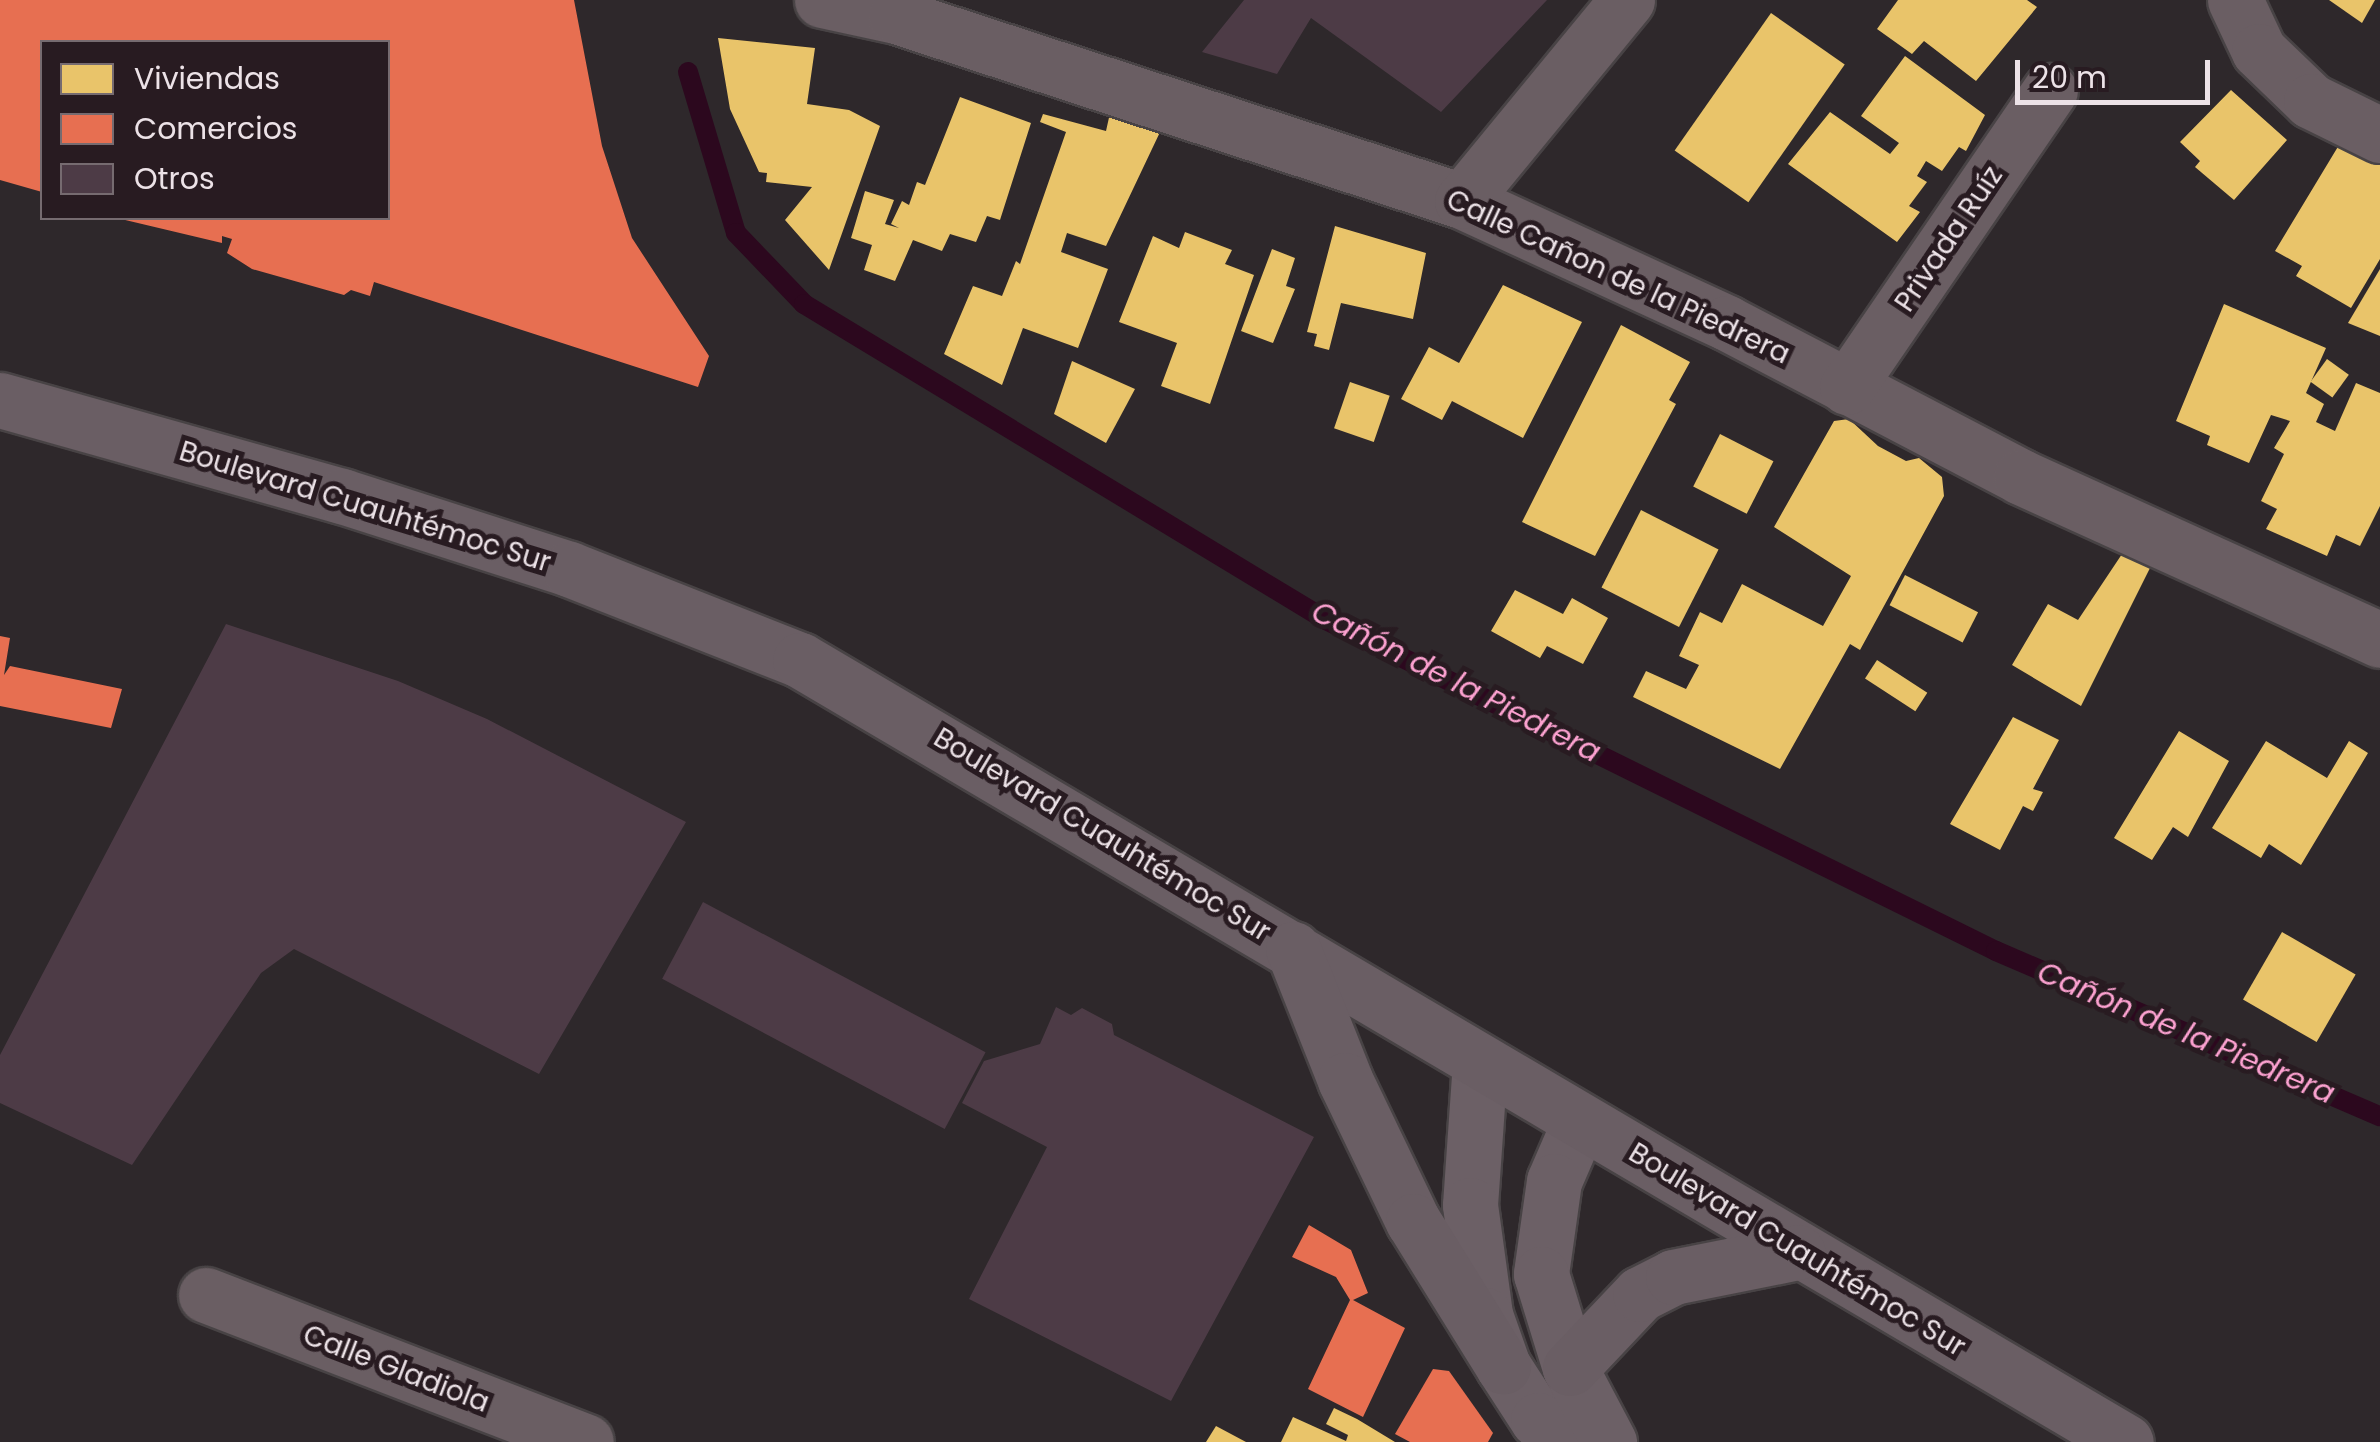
<!DOCTYPE html>
<meta charset="utf-8">
<style>
body{margin:0}
#map{position:relative;width:2380px;height:1442px;overflow:hidden;background:#2e282b;font-family:Poppins,sans-serif}
div>[style]{position:absolute}
.homes>*{inset:0;background:#e9c46a;transform-origin:0 0}
.shops>*{inset:0;background:#e76f51}
.stream>*{height:20px;margin:-10px;padding:0 10px;transform-origin:10px;border-radius:10px;background:#2c081e}
.building>*{inset:0;background:#4d3b46;transform-origin:0 0}
.roads{filter:drop-shadow(2px 0 #484345) drop-shadow(-2px 0 #484345) drop-shadow(0 2px #484345) drop-shadow(0 -2px #484345)}
.minor>*{height:55px;margin:-27.5px;padding:0 27.5px;transform-origin:27.5px;border-radius:27.5px;background:#6a5e63}
.secondary>*{height:55px;margin:-27.5px;padding:0 27.5px;transform-origin:27.5px;border-radius:27.5px;background:#6c6066}
.primary>*{height:55px;margin:-27.5px;padding:0 27.5px;transform-origin:27.5px;border-radius:27.5px;background:#6a5e64}
span{translate:-50% -50%;white-space:nowrap;text-align:center;line-height:1.15;-webkit-text-stroke:10px #281b21;paint-order:stroke}
.street-label{font-size:28px;color:#ece2e7}
.water-label{font-size:30px;color:#fda2d1;font-style:italic}
.legend{position:absolute;left:40px;top:40px;width:350px;height:180px;box-sizing:border-box;background:#281b21;border:2px solid #766b70;margin:0;padding:12px 18px;list-style:none;font-size:30px;color:#ece2e7}
.legend li{display:flex;align-items:center;gap:20px;height:50px}
.legend b{width:50px;border:2px solid #766b70}
.scale{position:absolute;left:2015px;top:60px;width:195px;height:45px;box-sizing:border-box;border:5px solid #ece2e7;border-top:0;padding-left:12px;font-size:30px;line-height:35px;white-space:nowrap;color:#ece2e7;-webkit-text-stroke:8px #281b21;paint-order:stroke}
</style>
<div id="map">
<div class="homes">
<i style="clip-path:polygon(1898px 0,2027px 0,2037px 7px,1976px 81px,1924px 41px,1912px 54px,1877px 29px)"></i>
<i style="clip-path:polygon(2329px 0,2375px 0,2362px 23px)"></i>
<i style="left:1771px;top:13px;width:90px;height:168px;rotate:35deg"></i>
<i style="clip-path:polygon(718px 38px,815px 48px,807px 104px,849px 110px,880px 126px,829px 270px,785px 220px,812px 187px,766px 182px,767px 173px,759px 172px,730px 109px)"></i>
<i style="clip-path:polygon(1905px 56px,1985px 115px,1966px 151px,1959px 147px,1942px 171px,1926px 161px,1917px 176px,1927px 182px,1909px 206px,1920px 212px,1897px 242px,1788px 164px,1830px 112px,1890px 154px,1899px 143px,1861px 116px)"></i>
<i style="clip-path:polygon(2231px 90px,2287px 140px,2234px 200px,2195px 167px,2200px 161px,2180px 142px)"></i>
<i style="clip-path:polygon(960px 97px,1031px 123px,1000px 220px,987px 216px,976px 242px,950px 234px,942px 251px,913px 240px,895px 281px,864px 270px,872px 245px,851px 238px,865px 191px,894px 200px,885px 224px,899px 228px,891px 224px,902px 201px,909px 205px,917px 182px,925px 185px)"></i>
<i style="clip-path:polygon(1110px 113px,1161px 130px,1106px 246px,1067px 233px,1061px 252px,1108px 269px,1078px 348px,1023px 328px,1002px 385px,944px 354px,973px 286px,1002px 296px,1016px 261px,1020px 264px,1066px 132px,1040px 122px,1043px 114px,1106px 131px)"></i>
<i style="clip-path:polygon(2342px 140px,2380px 163px,2380px 259px,2351px 308px,2296px 276px,2302px 266px,2275px 251px)"></i>
<i style="clip-path:polygon(1335px 226px,1426px 253px,1413px 319px,1341px 303px,1329px 350px,1314px 346px,1317px 334px,1307px 332px)"></i>
<i style="clip-path:polygon(1185px 232px,1232px 250px,1225px 264px,1254px 275px,1210px 404px,1161px 386px,1177px 343px,1119px 322px,1153px 236px,1179px 248px)"></i>
<i style="clip-path:polygon(1272px 249px,1295px 258px,1286px 286px,1295px 289px,1273px 343px,1241px 331px)"></i>
<i style="clip-path:polygon(2380px 269px,2380px 336px,2348px 323px)"></i>
<i style="clip-path:polygon(1503px 285px,1582px 322px,1523px 438px,1452px 401px,1442px 420px,1401px 399px,1429px 347px,1459px 363px)"></i>
<i style="clip-path:polygon(2224px 304px,2326px 348px,2306px 393px,2324px 404px,2316px 422px,2335px 431px,2356px 383px,2380px 393px,2380px 506px,2360px 546px,2336px 535px,2327px 556px,2266px 529px,2277px 509px,2261px 501px,2284px 454px,2274px 448px,2290px 421px,2271px 415px,2249px 463px,2207px 445px,2210px 436px,2176px 421px)"></i>
<i style="clip-path:polygon(1621px 325px,1690px 362px,1669px 400px,1676px 404px,1595px 556px,1522px 522px)"></i>
<i style="left:2327px;top:359px;width:27px;height:28px;rotate:36deg"></i>
<i style="clip-path:polygon(1072px 361px,1135px 389px,1106px 443px,1054px 414px)"></i>
<i style="left:1350px;top:382px;width:42px;height:49px;rotate:19deg"></i>
<i style="clip-path:polygon(1849px 419px,1878px 446px,1906px 461px,1919px 458px,1942px 477px,1944px 496px,1860px 650px,1850px 644px,1780px 769px,1633px 697px,1646px 671px,1686px 689px,1699px 665px,1679px 656px,1700px 612px,1722px 623px,1742px 584px,1823px 626px,1851px 576px,1774px 527px,1834px 421px)"></i>
<i style="left:1720px;top:434px;width:60px;height:59px;rotate:27deg"></i>
<i style="left:1641px;top:510px;width:87px;height:87px;rotate:27deg"></i>
<i style="clip-path:polygon(2122px 554px,2150px 568px,2081px 706px,2012px 665px,2048px 604px,2078px 620px)"></i>
<i style="left:1905px;top:575px;width:82px;height:34px;rotate:27deg"></i>
<i style="clip-path:polygon(1515px 590px,1563px 614px,1572px 598px,1608px 618px,1583px 664px,1547px 646px,1540px 658px,1491px 631px)"></i>
<i style="left:1877px;top:660px;width:60px;height:22px;rotate:33deg"></i>
<i style="clip-path:polygon(2013px 717px,2059px 740px,2033px 789px,2043px 792px,2033px 811px,2023px 806px,2000px 850px,1950px 824px)"></i>
<i style="clip-path:polygon(2179px 731px,2229px 761px,2188px 837px,2173px 827px,2152px 860px,2114px 838px)"></i>
<i style="clip-path:polygon(2266px 741px,2327px 778px,2349px 741px,2368px 753px,2301px 865px,2269px 844px,2261px 858px,2212px 828px)"></i>
<i style="left:2282px;top:932px;width:85px;height:78px;rotate:30deg"></i>
<i style="clip-path:polygon(1334px 1408px,1357px 1419px,1395px 1442px,1281px 1442px,1293px 1417px,1346px 1441px,1348px 1435px,1326px 1424px)"></i>
<i style="clip-path:polygon(1216px 1426px,1246px 1442px,1206px 1442px)"></i>
</div>
<div class="shops">
<i style="clip-path:polygon(0 0,574px 0,602px 146px,632px 238px,709px 356px,698px 387px,374px 282px,370px 296px,351px 290px,344px 295px,252px 269px,227px 253px,232px 239px,222px 236px,222px 243px,121px 219px,388px 218px,388px 42px,42px 42px,42px 192px,0 180px)"></i>
<i style="clip-path:polygon(0 636px,10px 638px,4px 675px,10px 666px,122px 689px,111px 728px,0 706px)"></i>
<i style="clip-path:polygon(1309px 1225px,1351px 1250px,1368px 1293px,1353px 1300px,1405px 1328px,1363px 1417px,1308px 1389px,1350px 1300px,1336px 1277px,1292px 1257px)"></i>
<i style="clip-path:polygon(1433px 1369px,1449px 1371px,1493px 1433px,1488px 1442px,1410px 1442px,1395px 1434px)"></i>
</div>
<div class="stream">
<i style="left:688px;top:72px;width:168px;rotate:73.4deg"></i>
<i style="left:736px;top:233px;width:98px;rotate:46.2deg"></i>
<i style="left:804px;top:304px;width:610px;rotate:31.19deg"></i>
<i style="left:1326px;top:620px;width:747px;rotate:26.29deg"></i>
<i style="left:1996px;top:951px;width:418px;rotate:23.3deg"></i>
</div>
<div class="building">
<i style="clip-path:polygon(1244px 0,1547px 0,1441px 112px,1311px 18px,1277px 74px,1202px 52px)"></i>
<i style="clip-path:polygon(226px 624px,398px 681px,487px 719px,686px 822px,539px 1074px,294px 949px,261px 973px,132px 1165px,0 1103px,0 1055px)"></i>
<i style="left:703px;top:902px;width:320px;height:87px;rotate:28deg"></i>
<i style="clip-path:polygon(1056px 1007px,1071px 1015px,1082px 1008px,1112px 1024px,1114px 1035px,1314px 1137px,1171px 1401px,969px 1299px,1047px 1147px,962px 1103px,984px 1061px,1040px 1044px)"></i>
</div>
<div class="roads">
<div class="minor">
<i style="left:822px;top:0;width:76px;rotate:12.2deg"></i>
<i style="left:896px;top:16px;width:595px;rotate:18.1deg"></i>
<i style="left:1462px;top:201px;width:292px;rotate:24.7deg"></i>
<i style="left:1727px;top:323px;width:332px;rotate:27.6deg"></i>
<i style="left:2021px;top:477px;width:394px;rotate:24.4deg"></i>
<i style="left:2235px;top:0;width:56px;rotate:64.8deg"></i>
<i style="left:2259px;top:51px;width:72px;rotate:43.9deg"></i>
<i style="left:2311px;top:101px;width:77px;rotate:26.2deg"></i>
<i style="left:1462px;top:201px;width:260px;rotate:-50.6deg"></i>
<i style="left:1847px;top:387px;width:359px;rotate:-55.6deg"></i>
<i style="left:206px;top:1295px;width:407px;rotate:21.1deg"></i>
</div>
<div class="secondary">
<i style="left:1480px;top:1062px;width:143px;rotate:94deg"></i>
<i style="left:1470px;top:1205px;width:111px;rotate:82.2deg"></i>
<i style="left:1485px;top:1315px;width:54px;rotate:70.6deg"></i>
<i style="left:1503px;top:1366px;width:64px;rotate:57.1deg"></i>
<i style="left:1538px;top:1420px;width:49px;rotate:26.6deg"></i>
<i style="left:1580px;top:1121px;width:65px;rotate:113.4deg"></i>
<i style="left:1554px;top:1181px;width:94px;rotate:98deg"></i>
<i style="left:1541px;top:1274px;width:98px;rotate:72.9deg"></i>
<i style="left:1570px;top:1368px;width:84px;rotate:62.2deg"></i>
</div>
<div class="primary">
<i style="left:0;top:400px;width:355px;rotate:15.7deg"></i>
<i style="left:342px;top:496px;width:238px;rotate:17.8deg"></i>
<i style="left:569px;top:569px;width:248px;rotate:21.5deg"></i>
<i style="left:800px;top:660px;width:1539px;rotate:30.53deg"></i>
<i style="left:1293px;top:949px;width:141px;rotate:68.3deg"></i>
<i style="left:1345px;top:1080px;width:157px;rotate:64.3deg"></i>
<i style="left:1413px;top:1221px;width:171px;rotate:58.2deg"></i>
<i style="left:1570px;top:1368px;width:102px;rotate:-46.6deg"></i>
<i style="left:1640px;top:1294px;width:37px;rotate:-27deg"></i>
<i style="left:1673px;top:1277px;width:127px;rotate:-11.3deg"></i>
</div>
</div>
<div class="street-label">
<span style="left:1949px;top:239px;rotate:-56deg">Privada Ruíz</span>
<span style="left:1618px;top:277px;rotate:25deg">Calle Cañon de la Piedrera</span>
<span style="left:365px;top:507px;rotate:17deg">Boulevard Cuauhtémoc Sur</span>
<span style="left:1102px;top:835px;rotate:31deg">Boulevard Cuauhtémoc Sur</span>
<span style="left:1797px;top:1250px;rotate:31deg">Boulevard Cuauhtémoc Sur</span>
<span style="left:396px;top:1369px;rotate:21deg">Calle Gladiola</span>
</div>
<div class="water-label">
<span style="left:1456px;top:682px;rotate:27deg">Cañón de la Piedrera</span>
<span style="left:2186px;top:1033px;rotate:23deg">Cañón de la Piedrera</span>
</div>
<ul class="legend">
<li><b style="height:28px;background:#e9c46a"></b>Viviendas</li>
<li><b style="height:28px;background:#e76f51"></b>Comercios</li>
<li><b style="height:28px;background:#4d3b46"></b>Otros</li>
</ul>
<div class="scale">20 m</div>
</div>
